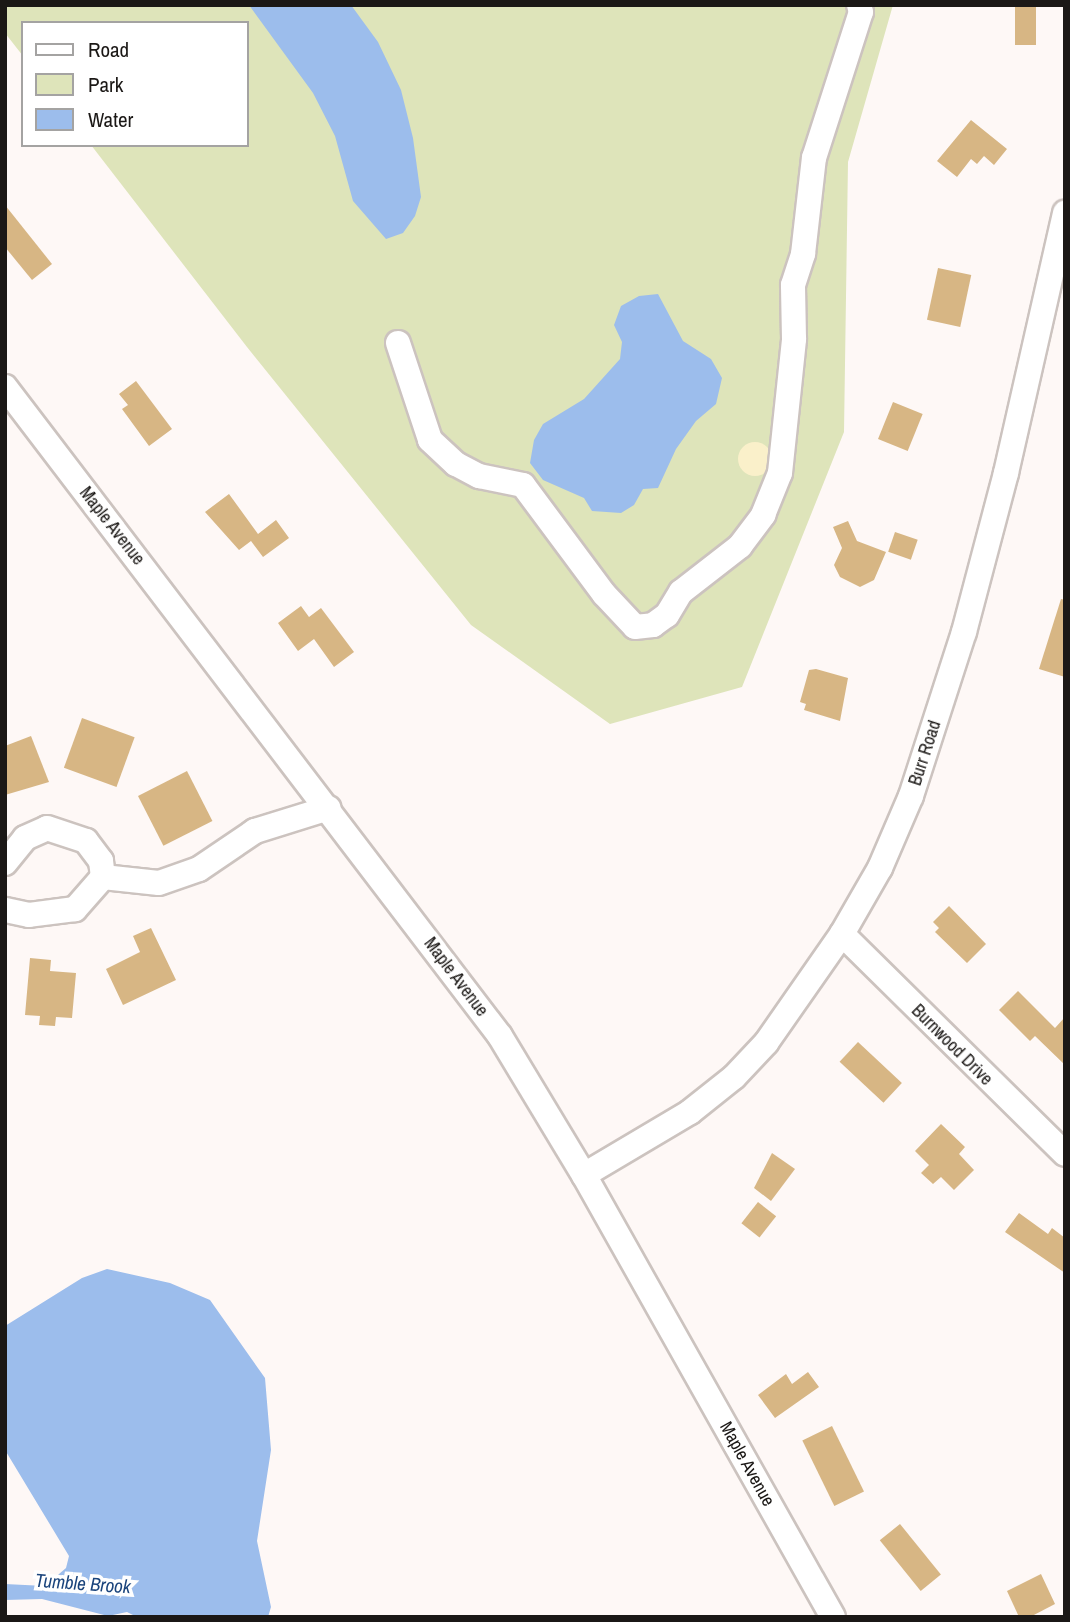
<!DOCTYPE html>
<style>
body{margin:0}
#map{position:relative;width:1070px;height:1622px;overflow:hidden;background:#fef8f6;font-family:"Archivo Narrow",sans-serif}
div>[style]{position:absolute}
.green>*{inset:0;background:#dee4ba}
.sand>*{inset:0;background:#faf0ca}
.round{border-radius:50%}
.water>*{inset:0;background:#9cbdec}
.building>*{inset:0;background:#d7b684;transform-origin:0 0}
.roads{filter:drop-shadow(2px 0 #ccc3bf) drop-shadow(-2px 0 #ccc3bf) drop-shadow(0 2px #ccc3bf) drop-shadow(0 -2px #ccc3bf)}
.minor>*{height:24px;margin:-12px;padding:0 12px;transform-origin:12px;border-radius:12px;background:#fff}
span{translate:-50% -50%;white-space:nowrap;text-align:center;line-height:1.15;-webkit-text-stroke:7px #fff;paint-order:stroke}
.street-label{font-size:18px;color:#1b1816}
.water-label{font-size:19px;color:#1a447c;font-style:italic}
.frame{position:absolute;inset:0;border:7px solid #1b1816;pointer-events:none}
.legend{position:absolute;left:21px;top:21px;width:228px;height:126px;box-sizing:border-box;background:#fff;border:2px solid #a4a3a2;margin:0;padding:9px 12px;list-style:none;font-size:21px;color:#1b1816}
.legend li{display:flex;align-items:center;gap:14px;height:35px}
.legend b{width:35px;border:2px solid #a4a3a2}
</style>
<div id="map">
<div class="green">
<i style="clip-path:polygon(5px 5px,893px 5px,848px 162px,844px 432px,742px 687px,610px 724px,471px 625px,247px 347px,91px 145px,247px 145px,247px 23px,23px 23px,23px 56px,5px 33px)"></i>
</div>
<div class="sand">
<i class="round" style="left:738px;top:442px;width:34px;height:34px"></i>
</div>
<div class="water">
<i style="clip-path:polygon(249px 5px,351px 5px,378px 42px,401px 90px,413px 138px,421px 197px,415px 216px,403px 233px,386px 239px,353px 201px,335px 136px,313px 93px)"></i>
<i style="clip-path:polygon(658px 294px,683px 341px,711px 359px,722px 378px,716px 404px,696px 421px,676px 449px,658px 488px,643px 489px,634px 505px,621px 513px,592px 511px,584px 498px,543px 480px,530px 463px,534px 440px,543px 424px,584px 399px,620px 359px,622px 342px,614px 325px,621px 306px,639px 296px)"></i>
<i style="clip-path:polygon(107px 1269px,170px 1283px,210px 1300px,265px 1378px,271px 1450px,257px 1541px,271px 1607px,268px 1617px,137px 1617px,127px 1612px,108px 1616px,42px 1599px,5px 1600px,5px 1584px,45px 1586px,66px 1568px,69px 1556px,5px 1450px,5px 1326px,82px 1278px)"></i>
</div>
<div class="building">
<i style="left:1015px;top:5px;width:21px;height:40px"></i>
<i style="clip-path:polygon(971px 120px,1007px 149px,994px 165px,984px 156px,977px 164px,971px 159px,957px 177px,937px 161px)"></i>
<i style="clip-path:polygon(5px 205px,52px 264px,32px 280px,5px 247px)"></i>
<i style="left:938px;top:268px;width:34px;height:53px;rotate:12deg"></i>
<i style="clip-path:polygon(136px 381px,172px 429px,149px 446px,122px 409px,128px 405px,119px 394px)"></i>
<i style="left:893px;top:402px;width:32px;height:40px;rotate:22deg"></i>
<i style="clip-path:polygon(229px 494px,258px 534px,276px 520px,289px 538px,263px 557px,251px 541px,239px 550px,205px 512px)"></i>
<i style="clip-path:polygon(848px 521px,857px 541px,886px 552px,874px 580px,860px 587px,840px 577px,834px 565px,842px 548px,833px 527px)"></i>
<i style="left:895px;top:532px;width:24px;height:21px;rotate:19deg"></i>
<i style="clip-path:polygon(1061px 599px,1065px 600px,1065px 677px,1039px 669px)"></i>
<i style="clip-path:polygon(301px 606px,309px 617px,321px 608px,354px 652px,334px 667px,314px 639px,298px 651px,278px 623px)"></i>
<i style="clip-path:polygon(816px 669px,848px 678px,840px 721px,804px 710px,806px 704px,800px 702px,809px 670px)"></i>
<i style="left:82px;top:718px;width:56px;height:53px;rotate:20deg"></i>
<i style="clip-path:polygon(31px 736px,49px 782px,5px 795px,5px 746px)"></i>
<i style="left:187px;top:771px;width:56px;height:55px;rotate:63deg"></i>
<i style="clip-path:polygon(949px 906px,986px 944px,967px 963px,935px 932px,939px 928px,933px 922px)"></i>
<i style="clip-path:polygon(151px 928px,176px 980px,123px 1005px,106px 969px,140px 952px,133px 936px)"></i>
<i style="clip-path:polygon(30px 958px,51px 960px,50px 971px,76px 973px,72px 1018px,56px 1017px,55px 1026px,39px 1025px,40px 1016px,25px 1015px)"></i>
<i style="clip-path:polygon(1018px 991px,1055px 1028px,1065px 1017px,1065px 1065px,1035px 1036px,1030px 1041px,999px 1010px)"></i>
<i style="left:858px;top:1042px;width:60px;height:27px;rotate:43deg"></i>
<i style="clip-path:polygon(941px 1124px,965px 1147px,959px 1154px,974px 1170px,954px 1190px,941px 1177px,933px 1184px,921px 1173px,929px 1165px,915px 1151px)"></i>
<i style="clip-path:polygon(772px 1153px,795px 1169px,771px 1201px,754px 1188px)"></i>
<i style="left:758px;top:1202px;width:23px;height:27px;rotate:38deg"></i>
<i style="clip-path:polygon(1019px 1213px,1048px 1234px,1052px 1228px,1065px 1238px,1065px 1273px,1005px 1232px)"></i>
<i style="clip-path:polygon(808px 1372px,819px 1387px,775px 1418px,758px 1395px,786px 1374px,792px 1384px)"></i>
<i style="left:832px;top:1426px;width:73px;height:33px;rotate:64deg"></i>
<i style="left:900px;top:1524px;width:65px;height:26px;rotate:51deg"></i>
<i style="clip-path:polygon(1041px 1574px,1055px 1604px,1030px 1617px,1019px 1617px,1007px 1591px)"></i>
</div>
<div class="roads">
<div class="minor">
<i style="left:398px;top:343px;width:102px;rotate:71.7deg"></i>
<i style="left:430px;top:440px;width:35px;rotate:43deg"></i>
<i style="left:456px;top:464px;width:26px;rotate:28deg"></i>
<i style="left:479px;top:476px;width:45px;rotate:11.6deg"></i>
<i style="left:523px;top:485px;width:136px;rotate:53.4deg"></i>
<i style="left:604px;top:594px;width:45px;rotate:46.8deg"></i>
<i style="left:635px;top:627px;width:18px;rotate:-6deg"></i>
<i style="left:653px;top:625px;width:17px;rotate:-36deg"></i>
<i style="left:667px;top:615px;width:27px;rotate:-59deg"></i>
<i style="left:681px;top:592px;width:75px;rotate:-37.9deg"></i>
<i style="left:740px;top:546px;width:39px;rotate:-53deg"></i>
<i style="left:763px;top:515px;width:45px;rotate:-68deg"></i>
<i style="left:780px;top:473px;width:135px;rotate:-84deg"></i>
<i style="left:794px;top:339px;width:54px;rotate:-91.1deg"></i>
<i style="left:793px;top:285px;width:33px;rotate:-72deg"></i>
<i style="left:803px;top:254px;width:97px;rotate:-83.5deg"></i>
<i style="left:814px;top:158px;width:153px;rotate:-72.2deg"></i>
<i style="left:861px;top:12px;width:7px;rotate:-106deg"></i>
<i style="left:5px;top:387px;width:816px;rotate:52.67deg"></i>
<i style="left:500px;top:1036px;width:162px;rotate:58.9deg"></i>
<i style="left:584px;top:1175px;width:507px;rotate:60.61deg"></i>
<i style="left:5px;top:863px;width:32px;rotate:-51deg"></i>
<i style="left:25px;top:838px;width:24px;rotate:-24deg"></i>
<i style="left:47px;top:828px;width:41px;rotate:18.4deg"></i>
<i style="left:86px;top:841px;width:25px;rotate:53deg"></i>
<i style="left:101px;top:861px;width:16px;rotate:83deg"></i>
<i style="left:103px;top:877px;width:43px;rotate:131.2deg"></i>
<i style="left:75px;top:909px;width:46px;rotate:172.6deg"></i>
<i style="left:29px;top:915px;width:25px;rotate:-168deg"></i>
<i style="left:103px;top:877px;width:56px;rotate:6.1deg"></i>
<i style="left:159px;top:883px;width:42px;rotate:-19.3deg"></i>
<i style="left:199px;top:869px;width:68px;rotate:-34.2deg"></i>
<i style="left:255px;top:831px;width:77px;rotate:-17.3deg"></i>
<i style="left:842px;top:934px;width:313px;rotate:44.6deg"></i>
<i style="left:584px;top:1175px;width:123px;rotate:-30.7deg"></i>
<i style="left:690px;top:1112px;width:56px;rotate:-38.5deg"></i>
<i style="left:734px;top:1077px;width:47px;rotate:-46.7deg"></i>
<i style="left:766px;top:1043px;width:133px;rotate:-55.1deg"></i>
<i style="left:842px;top:934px;width:76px;rotate:-60.1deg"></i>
<i style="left:880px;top:868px;width:78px;rotate:-66.7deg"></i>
<i style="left:911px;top:796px;width:172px;rotate:-72.1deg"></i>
<i style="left:964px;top:632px;width:164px;rotate:-75.2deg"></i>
<i style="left:1006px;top:473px;width:267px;rotate:-77.2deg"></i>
</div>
</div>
<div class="street-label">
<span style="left:112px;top:526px;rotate:52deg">Maple Avenue</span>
<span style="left:925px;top:753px;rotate:-72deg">Burr Road</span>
<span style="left:456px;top:977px;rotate:53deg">Maple Avenue</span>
<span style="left:952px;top:1045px;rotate:45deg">Burnwood Drive</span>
<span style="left:747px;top:1464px;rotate:61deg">Maple Avenue</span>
</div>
<div class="water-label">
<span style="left:83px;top:1584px;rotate:4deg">Tumble Brook</span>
</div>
<div class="frame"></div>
<ul class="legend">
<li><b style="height:9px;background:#fff"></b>Road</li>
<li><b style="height:19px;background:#dee4ba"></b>Park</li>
<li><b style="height:19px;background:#9cbdec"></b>Water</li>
</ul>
</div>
